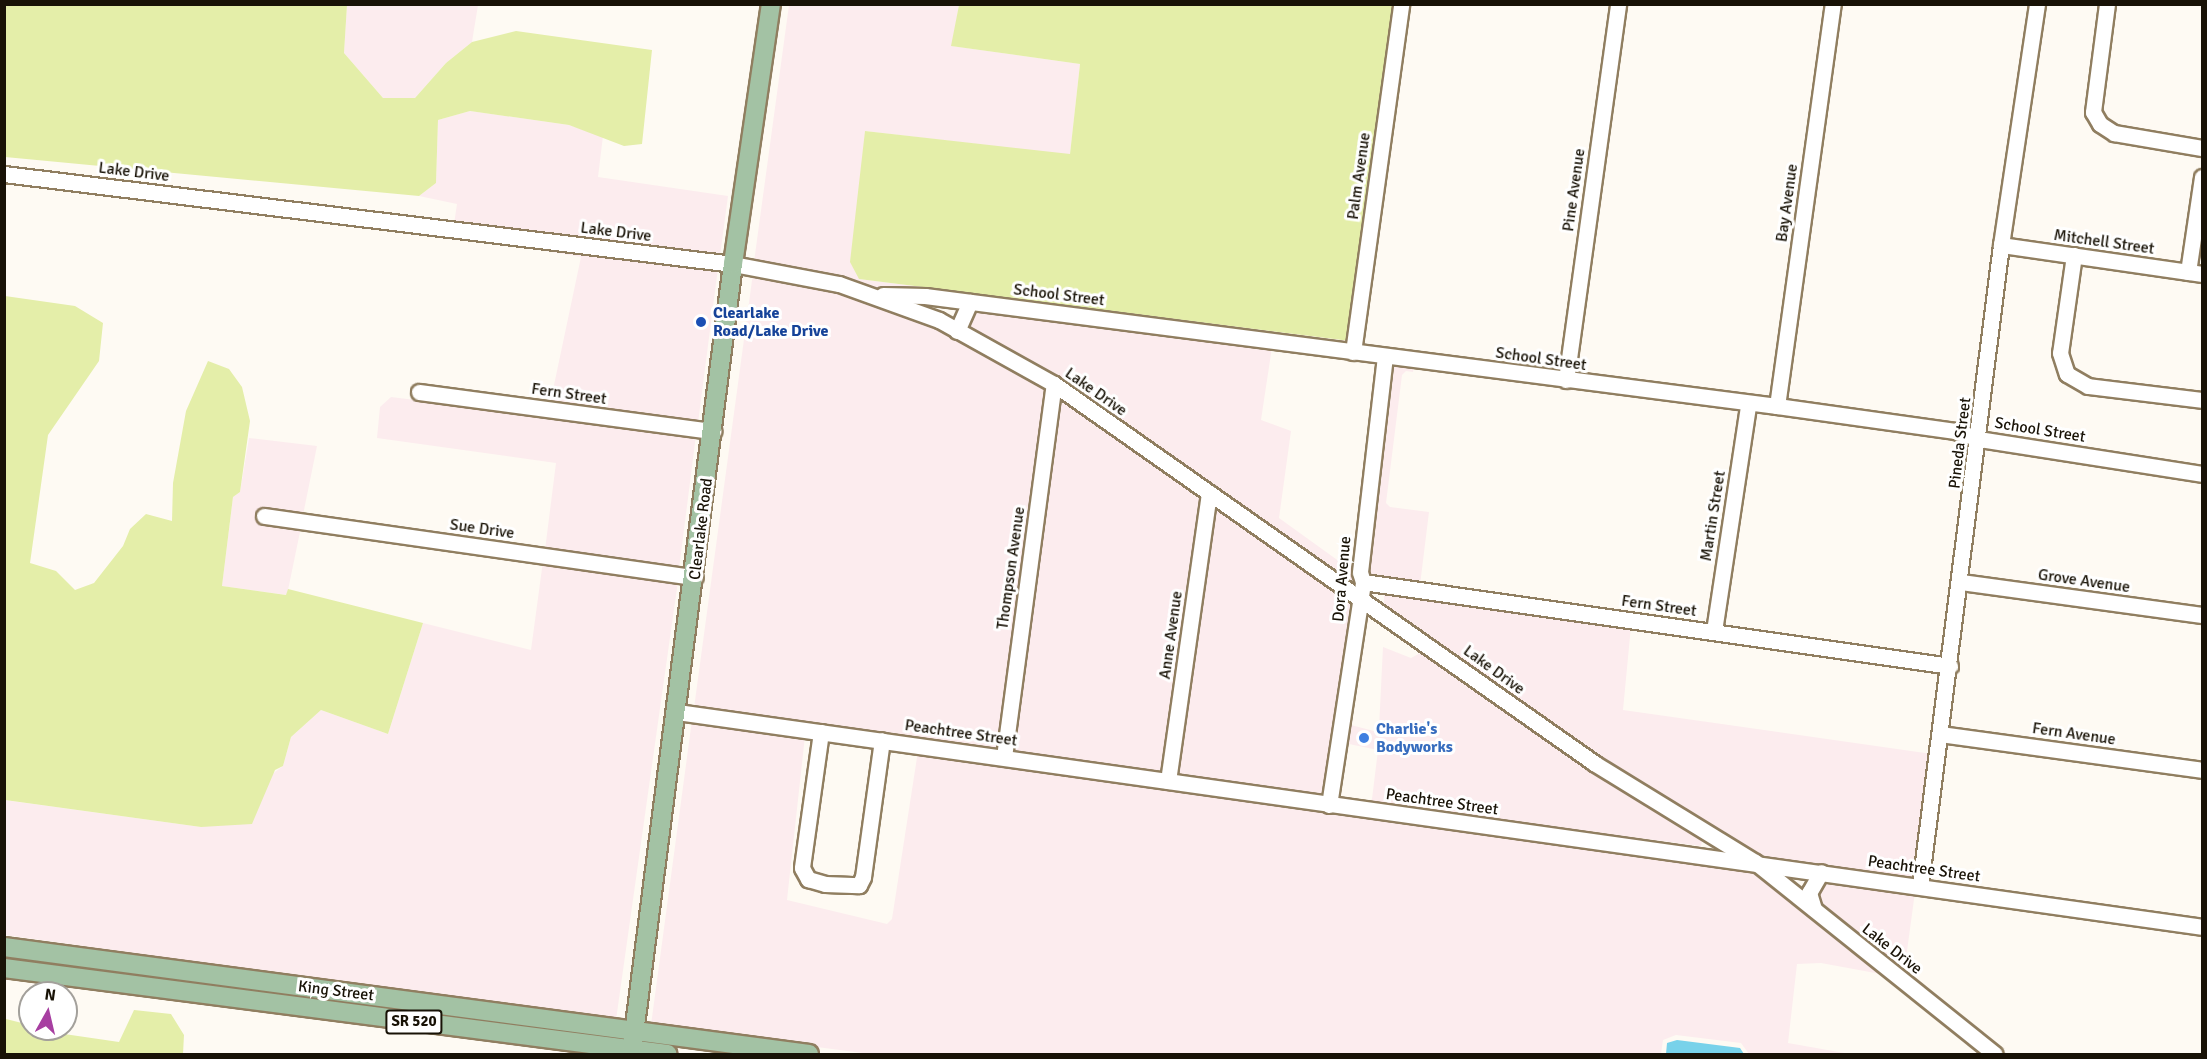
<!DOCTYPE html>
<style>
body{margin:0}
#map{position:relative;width:2207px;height:1059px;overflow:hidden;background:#fefaf3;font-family:Signika,sans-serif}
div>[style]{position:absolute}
.commercial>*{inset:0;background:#fcecee}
.green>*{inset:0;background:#e4eea9}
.water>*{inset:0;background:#78d2ea}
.roads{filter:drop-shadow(2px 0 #907e60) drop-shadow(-2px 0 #907e60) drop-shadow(0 2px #907e60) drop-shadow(0 -2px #907e60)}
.minor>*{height:15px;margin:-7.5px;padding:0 7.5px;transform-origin:7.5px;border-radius:7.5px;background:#fff}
.major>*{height:18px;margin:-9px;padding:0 9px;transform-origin:9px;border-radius:9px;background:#a3c2a4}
.dots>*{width:16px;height:16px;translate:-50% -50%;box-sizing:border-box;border:3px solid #fff;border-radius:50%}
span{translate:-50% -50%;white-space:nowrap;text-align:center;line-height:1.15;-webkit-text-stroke:6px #fff;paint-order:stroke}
.shield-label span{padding:2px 4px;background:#fff;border:2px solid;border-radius:4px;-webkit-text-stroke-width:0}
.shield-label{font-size:15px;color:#181206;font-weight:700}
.street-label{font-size:16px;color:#181206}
.transit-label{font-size:16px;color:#164399;font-weight:700}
.left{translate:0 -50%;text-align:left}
.shop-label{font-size:16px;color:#366cbe;font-weight:700}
.frame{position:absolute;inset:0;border:6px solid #181206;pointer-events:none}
.north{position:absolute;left:18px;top:981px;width:60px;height:60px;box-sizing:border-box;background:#fff;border:2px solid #a3a09b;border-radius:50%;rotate:8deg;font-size:16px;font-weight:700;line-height:24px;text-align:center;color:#181206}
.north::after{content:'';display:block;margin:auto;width:21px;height:27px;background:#a73fa1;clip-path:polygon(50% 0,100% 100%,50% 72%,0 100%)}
</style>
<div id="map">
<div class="commercial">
<i style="clip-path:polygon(347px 5px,478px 5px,472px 42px,446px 63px,415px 98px,383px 98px,344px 53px)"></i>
<i style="clip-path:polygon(789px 5px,959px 5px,952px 46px,1080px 64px,1070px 155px,865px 131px,859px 279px,1350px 341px,1349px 345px,925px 290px,874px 289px,754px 262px)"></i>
<i style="clip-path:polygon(470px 111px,569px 125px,603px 136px,598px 177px,728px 196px,720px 256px,454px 224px,457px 204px,419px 196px,436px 183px,438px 120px)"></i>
<i style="clip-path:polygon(452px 235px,718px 268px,698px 423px,550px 404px,581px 257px)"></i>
<i style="clip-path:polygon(753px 273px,838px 289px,936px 326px,1048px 388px,999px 750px,694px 708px)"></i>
<i style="clip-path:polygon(973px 308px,1272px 347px,1261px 420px,1291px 431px,1279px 518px,1347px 567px,1354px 563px,1357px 587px,1060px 379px,964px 328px)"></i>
<i style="clip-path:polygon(1390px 363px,1414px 366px,1413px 372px,1406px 371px,1402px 375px,1386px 503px,1390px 507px,1429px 512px,1420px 585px,1367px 577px,1365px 571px)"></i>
<i style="clip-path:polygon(1058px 394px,1204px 496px,1164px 774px,1010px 752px)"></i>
<i style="clip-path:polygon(391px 397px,696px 435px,679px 569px,545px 550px,556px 463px,377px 438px,380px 407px)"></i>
<i style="clip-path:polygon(249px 438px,317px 446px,303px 515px,260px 509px,258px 521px,301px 527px,287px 595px,222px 586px,233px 497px,240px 492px)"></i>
<i style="clip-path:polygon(1213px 503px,1355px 599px,1325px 798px,1174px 776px)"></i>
<i style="clip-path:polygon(543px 561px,678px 581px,616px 1020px,5px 935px,4px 800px,201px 827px,283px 766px,291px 737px,321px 710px,388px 734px,423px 623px,531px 650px)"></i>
<i style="clip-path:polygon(1384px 592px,1631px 626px,1623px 710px,1932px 754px,1916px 880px,1757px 856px,1597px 758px,1384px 605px)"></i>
<i style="clip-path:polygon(1383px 647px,1411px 658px,1424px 651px,1703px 837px,1701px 846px,1335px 799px,1369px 803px,1372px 799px,1378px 750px,1344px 743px,1347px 724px,1374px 731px,1379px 728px)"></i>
<i style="clip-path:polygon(692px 720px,805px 736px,787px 900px,887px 924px,892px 919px,918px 751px,1753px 868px,1886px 975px,1821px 963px,1797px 964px,1788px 1043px,1850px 1054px,1749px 1054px,1741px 1043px,1676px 1035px,1663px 1040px,1661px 1054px,870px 1054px,651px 1025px)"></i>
<i style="clip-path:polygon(1823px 878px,1915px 892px,1904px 973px,1819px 905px,1815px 893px)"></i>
</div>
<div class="green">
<i style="clip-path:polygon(4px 5px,347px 5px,344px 53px,383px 98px,415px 98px,446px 63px,472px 42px,516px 31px,652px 50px,642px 144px,624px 146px,569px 125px,470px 111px,438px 120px,436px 183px,419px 196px,5px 157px)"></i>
<i style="clip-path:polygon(959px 5px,1396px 5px,1350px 341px,859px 279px,850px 262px,865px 131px,1070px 154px,1080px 64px,951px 46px)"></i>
<i style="clip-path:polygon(5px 296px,75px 306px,103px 323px,99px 361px,48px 435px,30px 563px,56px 571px,75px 590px,94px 583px,123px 546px,130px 529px,146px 514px,172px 521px,173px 483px,186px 411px,208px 361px,229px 369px,242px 387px,250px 421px,240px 492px,233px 497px,222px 586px,286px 595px,288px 589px,423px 623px,388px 734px,321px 710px,291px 737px,283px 766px,275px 770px,252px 824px,201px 827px,5px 800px)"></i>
<i style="clip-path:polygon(134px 1010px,171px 1014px,184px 1035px,183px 1054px,5px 1054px,6px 1019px,30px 1025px,30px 1029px,119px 1042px)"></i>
</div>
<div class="water">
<i style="clip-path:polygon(1677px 1040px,1740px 1048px,1744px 1054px,1666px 1054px,1667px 1043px)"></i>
</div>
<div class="roads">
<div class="minor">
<i style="left:2107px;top:4px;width:109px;rotate:97.4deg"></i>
<i style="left:2093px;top:112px;width:14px;rotate:60deg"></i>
<i style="left:2100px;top:124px;width:17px;rotate:33deg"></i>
<i style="left:2114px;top:133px;width:89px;rotate:9.7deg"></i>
<i style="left:4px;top:174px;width:735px;rotate:7.04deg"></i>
<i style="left:733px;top:264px;width:108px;rotate:10.7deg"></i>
<i style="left:839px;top:284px;width:106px;rotate:19.8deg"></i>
<i style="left:939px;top:320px;width:132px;rotate:29.1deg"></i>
<i style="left:1054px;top:384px;width:660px;rotate:35.06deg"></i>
<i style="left:1594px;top:763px;width:189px;rotate:31.6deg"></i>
<i style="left:1755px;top:862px;width:307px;rotate:38.7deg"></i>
<i style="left:2001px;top:245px;width:203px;rotate:8.2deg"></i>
<i style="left:2074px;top:255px;width:99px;rotate:98.1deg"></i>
<i style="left:2060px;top:353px;width:22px;rotate:72deg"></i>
<i style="left:2067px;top:374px;width:24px;rotate:30deg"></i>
<i style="left:2088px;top:386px;width:115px;rotate:7deg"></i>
<i style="left:2188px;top:272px;width:96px;rotate:-81.6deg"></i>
<i style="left:883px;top:295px;width:42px;rotate:1.4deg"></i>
<i style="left:925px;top:296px;width:859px;rotate:7.36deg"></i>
<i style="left:1777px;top:406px;width:180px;rotate:8deg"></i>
<i style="left:1955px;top:431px;width:25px;rotate:18deg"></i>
<i style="left:1979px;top:439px;width:226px;rotate:8.9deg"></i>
<i style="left:957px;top:331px;width:32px;rotate:-66deg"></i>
<i style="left:1353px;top:352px;width:351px;rotate:-82.1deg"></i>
<i style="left:1566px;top:380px;width:380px;rotate:-82.1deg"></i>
<i style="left:419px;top:392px;width:297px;rotate:7.6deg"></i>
<i style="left:1777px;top:406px;width:406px;rotate:-82.1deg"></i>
<i style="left:264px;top:516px;width:435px;rotate:8.1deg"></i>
<i style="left:1363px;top:582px;width:593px;rotate:8.14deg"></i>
<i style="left:1961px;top:582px;width:243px;rotate:7.8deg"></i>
<i style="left:1714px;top:631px;width:229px;rotate:-81.4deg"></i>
<i style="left:677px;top:712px;width:1540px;rotate:8.02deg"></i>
<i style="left:821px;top:732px;width:137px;rotate:98deg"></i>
<i style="left:802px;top:868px;width:13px;rotate:61deg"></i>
<i style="left:808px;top:879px;width:18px;rotate:16deg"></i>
<i style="left:825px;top:884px;width:34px;rotate:2deg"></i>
<i style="left:859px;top:885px;width:9px;rotate:-63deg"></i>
<i style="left:863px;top:877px;width:138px;rotate:-82.1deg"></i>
<i style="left:1940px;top:734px;width:264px;rotate:7.8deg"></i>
<i style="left:1004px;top:757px;width:376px;rotate:-82.4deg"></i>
<i style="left:1168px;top:781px;width:291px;rotate:-81.9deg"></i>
<i style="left:1329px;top:805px;width:226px;rotate:-81.3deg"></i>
<i style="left:1363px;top:582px;width:10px;rotate:-107deg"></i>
<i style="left:1360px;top:572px;width:217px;rotate:-83.4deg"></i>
<i style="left:1920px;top:886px;width:646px;rotate:-82.8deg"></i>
<i style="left:2001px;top:245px;width:244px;rotate:-81.5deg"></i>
<i style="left:1814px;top:909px;width:17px;rotate:-107deg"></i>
<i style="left:1809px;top:893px;width:24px;rotate:-60deg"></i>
</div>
<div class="major">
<i style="left:4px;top:947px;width:812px;rotate:7.57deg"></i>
<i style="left:4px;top:968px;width:669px;rotate:7.39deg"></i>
<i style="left:632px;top:1049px;width:791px;rotate:-82.67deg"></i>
<i style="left:733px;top:264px;width:263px;rotate:-81.7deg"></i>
</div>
</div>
<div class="dots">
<i style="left:701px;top:322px;background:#1a4fb4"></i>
<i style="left:1364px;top:738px;background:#3f7fe0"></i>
</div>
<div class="shield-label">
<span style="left:414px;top:1022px">SR 520</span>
</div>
<div class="street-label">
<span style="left:134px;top:172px;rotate:7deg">Lake Drive</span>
<span style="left:1359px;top:176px;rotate:-82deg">Palm Avenue</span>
<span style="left:1574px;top:190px;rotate:-82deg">Pine Avenue</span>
<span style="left:1787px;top:203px;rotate:-82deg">Bay Avenue</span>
<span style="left:616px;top:232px;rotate:7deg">Lake Drive</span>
<span style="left:2104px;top:242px;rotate:8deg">Mitchell Street</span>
<span style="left:1059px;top:295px;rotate:7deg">School Street</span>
<span style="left:1541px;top:359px;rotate:8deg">School Street</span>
<span style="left:1096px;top:392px;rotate:35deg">Lake Drive</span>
<span style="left:569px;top:394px;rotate:8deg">Fern Street</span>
<span style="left:2040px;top:430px;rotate:9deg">School Street</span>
<span style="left:1960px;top:443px;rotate:-83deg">Pineda Street</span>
<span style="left:1713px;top:516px;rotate:-81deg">Martin Street</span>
<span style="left:482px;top:529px;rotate:8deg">Sue Drive</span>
<span style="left:701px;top:529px;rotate:-83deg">Clearlake Road</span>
<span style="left:1011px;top:568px;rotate:-82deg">Thompson Avenue</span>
<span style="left:1342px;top:579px;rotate:-85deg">Dora Avenue</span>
<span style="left:2084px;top:581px;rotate:8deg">Grove Avenue</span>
<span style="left:1659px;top:606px;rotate:8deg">Fern Street</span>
<span style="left:1171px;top:635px;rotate:-82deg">Anne Avenue</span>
<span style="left:1494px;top:670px;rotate:36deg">Lake Drive</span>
<span style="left:961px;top:733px;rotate:8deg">Peachtree Street</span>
<span style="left:2074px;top:734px;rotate:8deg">Fern Avenue</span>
<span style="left:1442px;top:802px;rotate:8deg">Peachtree Street</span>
<span style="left:1924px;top:869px;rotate:8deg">Peachtree Street</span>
<span style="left:1892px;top:949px;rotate:38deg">Lake Drive</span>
<span style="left:336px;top:991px;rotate:7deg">King Street</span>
</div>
<div class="transit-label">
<span class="left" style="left:713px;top:322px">Clearlake<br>Road/Lake Drive</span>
</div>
<div class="shop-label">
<span class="left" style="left:1376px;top:738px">Charlie's<br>Bodyworks</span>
</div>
<div class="frame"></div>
<div class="north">N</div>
</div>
